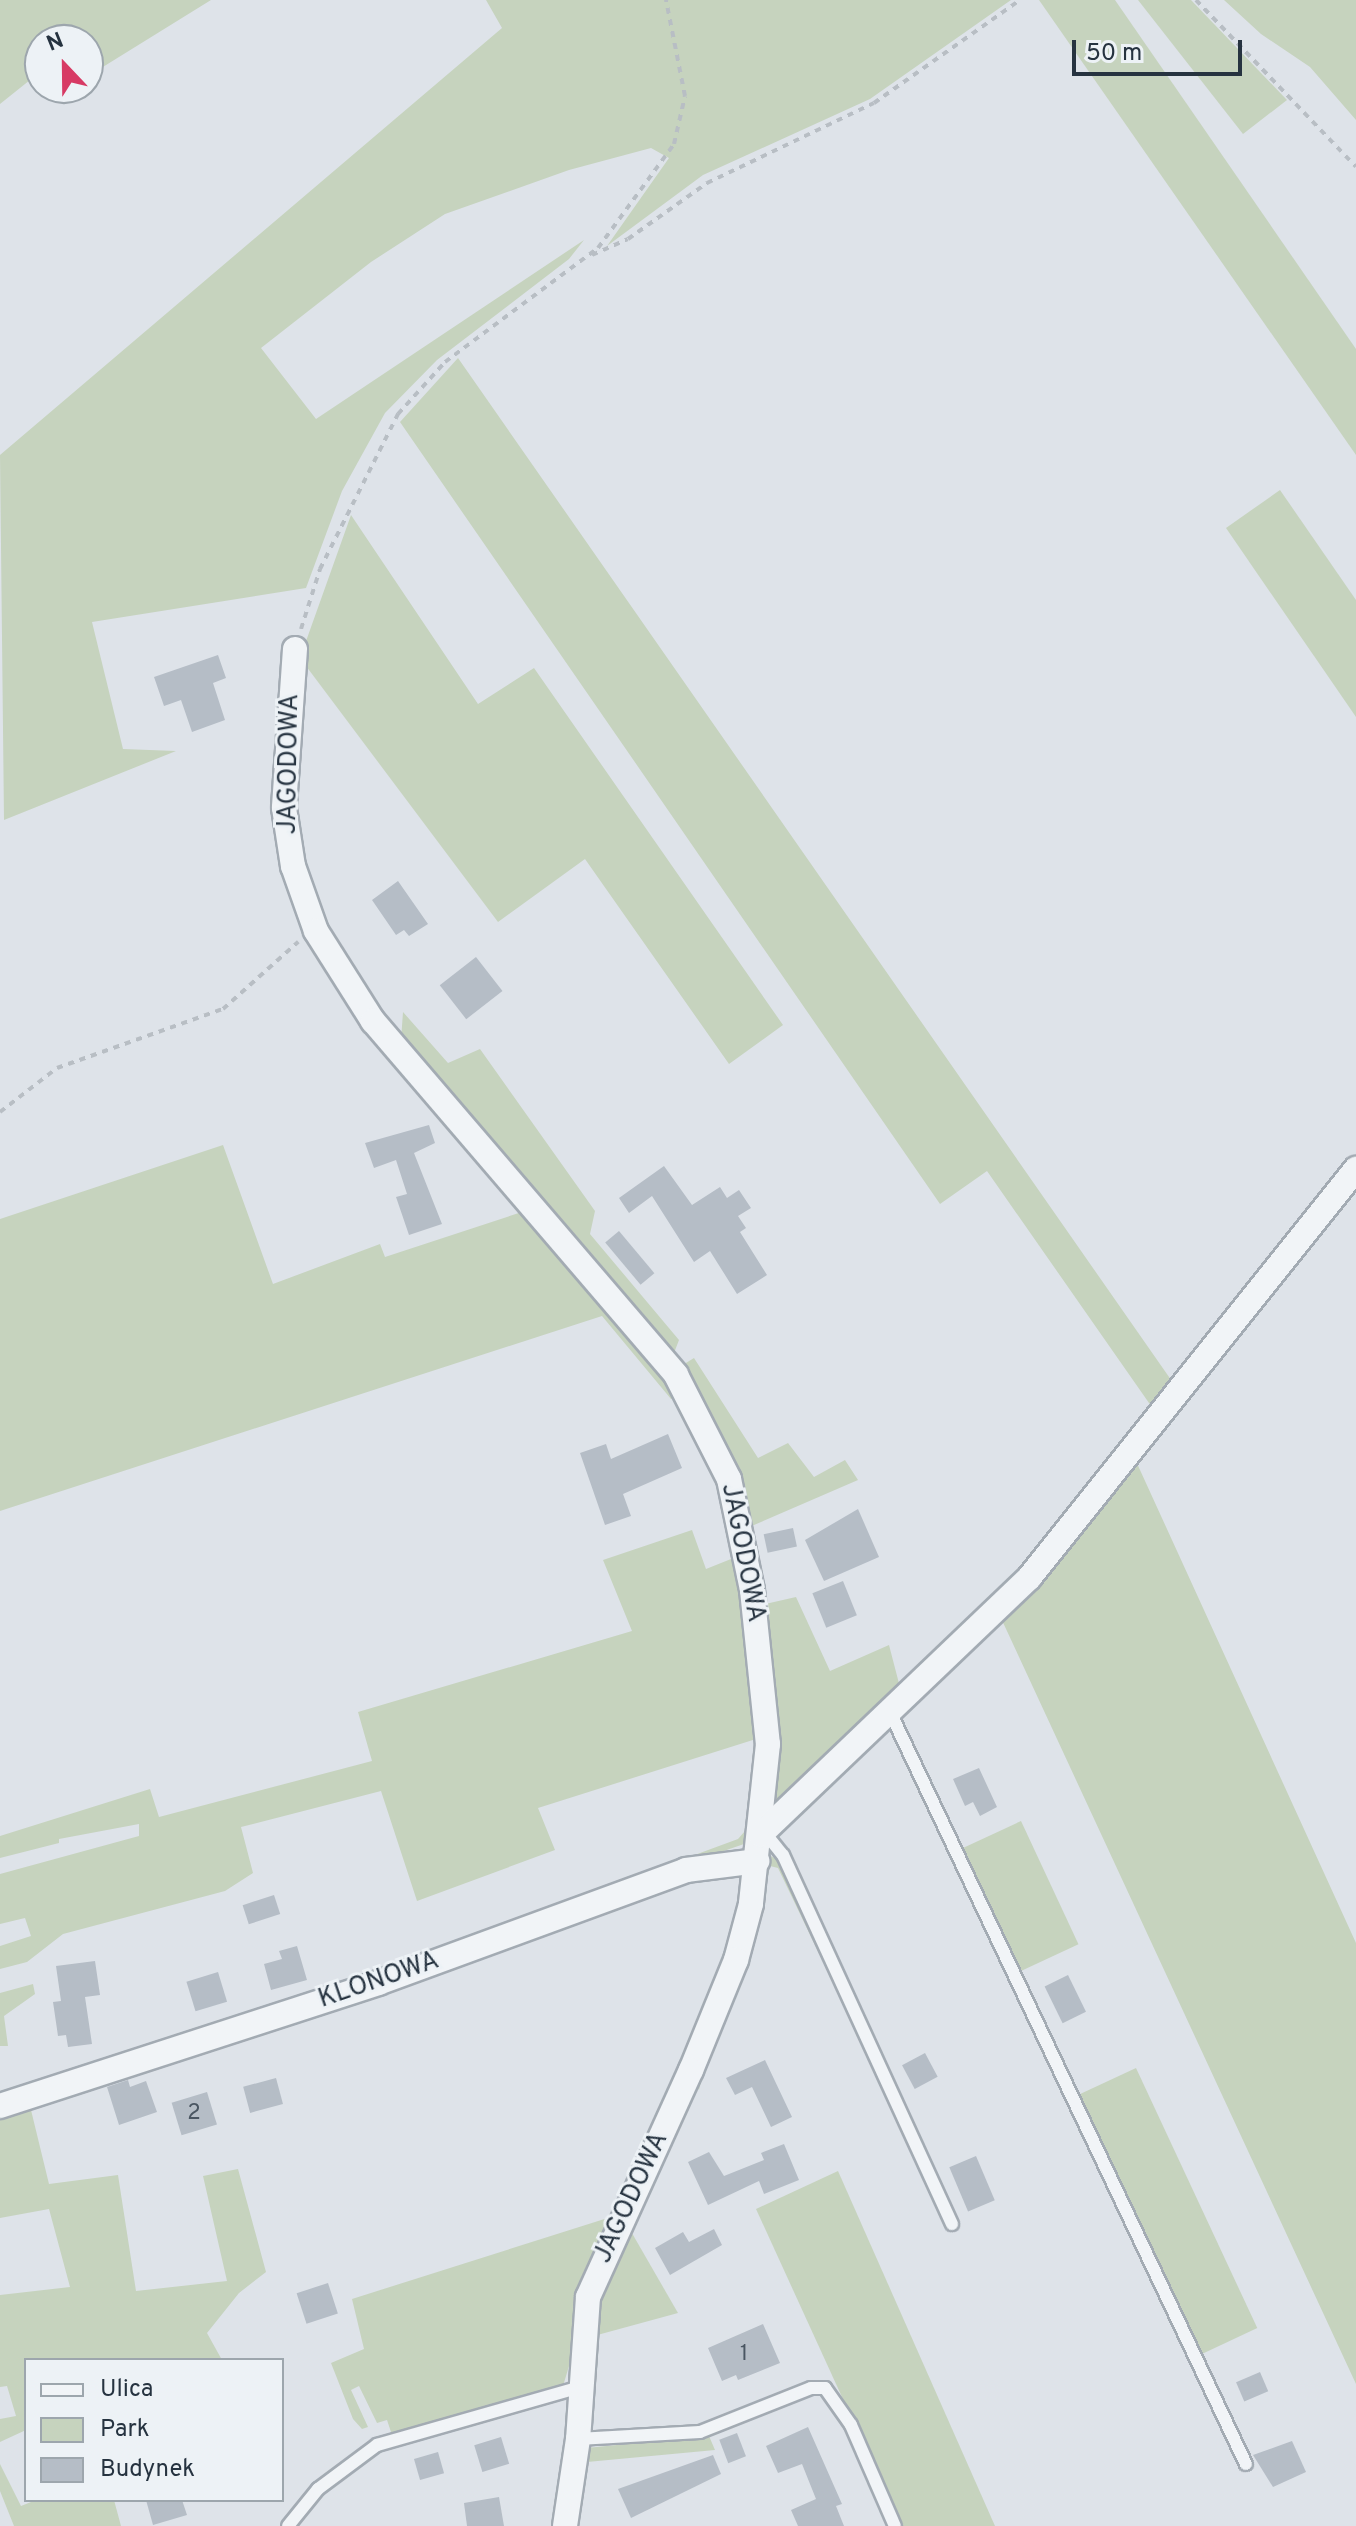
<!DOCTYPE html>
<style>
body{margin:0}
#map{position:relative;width:1356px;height:2526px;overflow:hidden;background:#dee3e9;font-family:Overpass,sans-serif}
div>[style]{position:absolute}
.green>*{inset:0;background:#c6d3be;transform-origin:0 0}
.building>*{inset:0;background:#b5bdc6;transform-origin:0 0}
.path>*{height:4px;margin-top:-2px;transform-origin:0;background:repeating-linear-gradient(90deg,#b8bec4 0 6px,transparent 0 12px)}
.roads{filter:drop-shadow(2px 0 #a3abb3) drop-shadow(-2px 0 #a3abb3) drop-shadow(0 2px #a3abb3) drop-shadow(0 -2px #a3abb3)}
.service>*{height:12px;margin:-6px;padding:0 6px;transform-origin:6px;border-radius:6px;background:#f1f4f7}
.minor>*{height:24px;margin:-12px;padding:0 12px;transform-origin:12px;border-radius:12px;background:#f1f4f7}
span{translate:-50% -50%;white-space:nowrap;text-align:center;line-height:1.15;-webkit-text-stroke:6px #edf2f6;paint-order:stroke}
.number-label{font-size:22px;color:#4a5662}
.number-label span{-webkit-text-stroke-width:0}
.street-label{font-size:26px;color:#263340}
.legend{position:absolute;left:24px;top:2358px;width:260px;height:144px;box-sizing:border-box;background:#edf2f6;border:2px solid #9da6ad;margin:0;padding:10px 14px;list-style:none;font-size:24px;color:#263340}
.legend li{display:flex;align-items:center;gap:16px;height:40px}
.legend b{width:40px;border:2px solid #9da6ad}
.north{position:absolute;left:24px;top:24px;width:80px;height:80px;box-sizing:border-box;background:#edf2f6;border:2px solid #9da6ad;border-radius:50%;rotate:338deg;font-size:22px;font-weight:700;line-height:32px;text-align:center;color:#263340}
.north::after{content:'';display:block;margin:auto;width:28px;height:36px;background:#d73a64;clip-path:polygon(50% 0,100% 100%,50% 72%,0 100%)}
.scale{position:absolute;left:1072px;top:40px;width:170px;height:36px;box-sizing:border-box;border:4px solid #263340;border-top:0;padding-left:10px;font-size:24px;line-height:28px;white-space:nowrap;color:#263340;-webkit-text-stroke:6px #edf2f6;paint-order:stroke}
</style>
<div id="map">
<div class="green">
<i style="clip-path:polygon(0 0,211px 0,98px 70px,88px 54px,88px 40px,40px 40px,40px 72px,0 104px)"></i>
<i style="clip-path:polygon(486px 0,1011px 0,870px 99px,703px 175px,607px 246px,669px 158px,651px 148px,569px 170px,445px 214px,371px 262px,261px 348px,316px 419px,584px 240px,569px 259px,437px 360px,385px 413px,342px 491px,306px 588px,92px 622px,123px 749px,176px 751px,4px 820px,0 455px,502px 28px)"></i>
<i style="clip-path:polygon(1039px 0,1115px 0,1356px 349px,1356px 455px)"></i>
<i style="clip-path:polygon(1138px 0,1191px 0,1287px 100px,1243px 134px)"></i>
<i style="clip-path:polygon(1224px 0,1356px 0,1356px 120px,1310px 67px,1261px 34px)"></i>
<i style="clip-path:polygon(458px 358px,1176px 1387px,1156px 1413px,987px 1171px,940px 1204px,400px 422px)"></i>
<i style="clip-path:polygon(1280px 490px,1356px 600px,1356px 717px,1226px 528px)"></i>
<i style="clip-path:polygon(351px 515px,478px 704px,534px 668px,783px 1025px,729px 1064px,585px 859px,498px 922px,300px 658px)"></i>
<i style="clip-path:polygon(403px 1012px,448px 1063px,480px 1049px,595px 1211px,590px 1234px,679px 1340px,674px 1353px,671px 1355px,401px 1040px)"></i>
<i style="clip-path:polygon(223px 1145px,273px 1284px,380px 1244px,385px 1257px,528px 1210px,679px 1396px,671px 1399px,602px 1316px,0 1511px,0 1219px)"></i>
<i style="clip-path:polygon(694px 1358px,758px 1458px,788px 1443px,814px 1477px,845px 1460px,858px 1480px,747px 1528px,681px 1366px)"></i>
<i style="clip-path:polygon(1135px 1459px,1356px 1943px,1356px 2384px,1000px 1616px,1075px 1542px)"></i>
<i style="clip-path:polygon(692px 1530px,706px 1569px,741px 1555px,761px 1706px,753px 1835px,744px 1844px,434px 1951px,738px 1839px,745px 1831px,756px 1739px,538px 1808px,555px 1850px,417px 1901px,381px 1791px,241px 1827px,253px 1873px,225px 1891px,63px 1934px,27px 1962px,0 1969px,0 1946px,31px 1936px,25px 1918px,0 1924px,0 1874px,139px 1836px,139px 1824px,59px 1839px,59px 1843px,0 1858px,0 1836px,150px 1789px,159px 1817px,372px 1761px,358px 1712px,632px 1631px,603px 1560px)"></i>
<i style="clip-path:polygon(796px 1597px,830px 1671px,889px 1645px,902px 1695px,768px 1813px,761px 1605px)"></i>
<i style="left:1021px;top:1821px;width:136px;height:64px;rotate:65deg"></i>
<i style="clip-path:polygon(767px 1854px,782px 1862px,848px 2014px,778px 1868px,770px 1866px,758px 1929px,707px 2056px,699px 2090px,690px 2077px)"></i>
<i style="clip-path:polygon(33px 1984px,35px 1994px,4px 2016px,8px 2046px,0 2046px,0 1993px)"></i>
<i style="clip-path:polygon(150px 2067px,31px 2110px,49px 2184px,118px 2175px,136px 2291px,227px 2281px,203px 2176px,238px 2169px,266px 2272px,239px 2293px,207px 2333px,222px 2360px,26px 2360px,26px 2430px,0 2442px,0 2419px,16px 2416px,7px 2386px,0 2387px,0 2295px,70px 2287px,49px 2209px,0 2218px,0 2112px)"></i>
<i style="left:1136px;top:2068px;width:287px;height:64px;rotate:65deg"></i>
<i style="clip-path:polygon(838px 2171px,995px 2526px,901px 2526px,756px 2209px)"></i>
<i style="clip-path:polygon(614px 2216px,563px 2386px,392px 2435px,387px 2420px,377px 2423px,359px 2386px,351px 2390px,368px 2427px,362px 2429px,353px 2419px,331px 2363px,364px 2349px,352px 2299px)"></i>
<i style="clip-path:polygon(629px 2228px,678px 2313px,590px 2337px,588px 2325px)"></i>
<i style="clip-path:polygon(709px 2436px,715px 2450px,587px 2462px,586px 2476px,581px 2476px,586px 2448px)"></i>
<i style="clip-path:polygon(0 2464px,21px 2506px,36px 2500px,114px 2500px,121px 2526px,14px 2526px,0 2491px)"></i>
</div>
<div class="building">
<i style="clip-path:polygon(218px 655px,226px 678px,213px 683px,225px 720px,192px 732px,181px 700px,164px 706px,154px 677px)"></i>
<i style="clip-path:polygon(398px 881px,428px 924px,409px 936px,404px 930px,396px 935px,372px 900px)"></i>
<i style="left:476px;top:957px;width:43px;height:46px;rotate:52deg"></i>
<i style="clip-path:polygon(429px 1125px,435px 1143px,414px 1153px,442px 1224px,409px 1235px,396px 1197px,407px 1194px,396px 1160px,374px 1168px,365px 1143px)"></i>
<i style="clip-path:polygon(664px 1166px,692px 1205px,720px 1187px,727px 1198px,739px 1190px,751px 1208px,738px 1216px,746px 1228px,740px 1232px,767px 1275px,737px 1294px,710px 1251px,694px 1262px,652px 1196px,629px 1213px,619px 1198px)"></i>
<i style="left:619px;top:1231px;width:55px;height:18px;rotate:50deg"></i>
<i style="clip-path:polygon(668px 1434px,682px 1468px,623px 1494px,631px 1516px,605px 1525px,580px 1453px,606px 1444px,611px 1459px)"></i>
<i style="clip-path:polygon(858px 1509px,879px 1557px,824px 1581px,805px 1540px)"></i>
<i style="left:793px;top:1528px;width:19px;height:30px;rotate:78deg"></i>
<i style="left:843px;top:1581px;width:37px;height:33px;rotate:68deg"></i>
<i style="clip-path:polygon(979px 1768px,997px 1807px,980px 1816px,973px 1802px,965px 1806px,953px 1779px)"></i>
<i style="left:274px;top:1895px;width:20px;height:33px;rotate:72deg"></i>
<i style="clip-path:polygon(297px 1946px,307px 1980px,271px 1990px,264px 1964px,282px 1959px,279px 1951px)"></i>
<i style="clip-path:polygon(95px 1961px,100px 1995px,85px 1997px,92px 2044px,68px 2047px,66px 2035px,58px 2036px,53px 2002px,61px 2001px,56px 1966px)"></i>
<i style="left:218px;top:1972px;width:31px;height:33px;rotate:73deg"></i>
<i style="left:1068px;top:1975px;width:41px;height:26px;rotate:64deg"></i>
<i style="left:925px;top:2053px;width:27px;height:26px;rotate:62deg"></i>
<i style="clip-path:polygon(765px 2060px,792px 2117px,771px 2127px,752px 2087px,735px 2095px,726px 2078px)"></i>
<i style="left:276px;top:2078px;width:27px;height:34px;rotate:75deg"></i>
<i style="clip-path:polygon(128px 2080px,130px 2087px,146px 2081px,157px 2112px,119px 2125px,107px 2087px)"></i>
<i style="left:207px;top:2092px;width:34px;height:37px;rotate:73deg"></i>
<i style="clip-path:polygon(784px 2144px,799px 2180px,764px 2194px,759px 2181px,708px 2205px,688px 2162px,709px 2152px,724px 2176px,764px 2160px,761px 2153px)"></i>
<i style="left:976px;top:2156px;width:48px;height:29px;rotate:67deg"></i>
<i style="clip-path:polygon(714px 2229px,722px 2245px,670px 2275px,655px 2248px,683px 2232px,689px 2242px)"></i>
<i style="left:328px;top:2283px;width:32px;height:33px;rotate:72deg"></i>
<i style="clip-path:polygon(763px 2324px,780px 2363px,738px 2380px,736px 2375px,722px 2381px,708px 2348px)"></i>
<i style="left:1260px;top:2372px;width:21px;height:26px;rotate:67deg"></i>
<i style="clip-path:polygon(808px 2427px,842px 2504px,836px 2506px,844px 2526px,798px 2526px,791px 2510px,816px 2499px,802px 2464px,778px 2473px,766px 2446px)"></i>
<i style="left:737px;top:2433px;width:25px;height:19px;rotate:69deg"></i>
<i style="left:501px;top:2437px;width:28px;height:28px;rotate:73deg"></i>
<i style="clip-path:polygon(1292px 2441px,1306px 2472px,1273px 2487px,1253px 2455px)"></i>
<i style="left:438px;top:2452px;width:22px;height:25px;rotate:74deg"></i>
<i style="clip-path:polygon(713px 2455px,721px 2474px,631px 2518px,618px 2489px)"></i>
<i style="clip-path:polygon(499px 2497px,504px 2526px,467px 2526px,464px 2503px)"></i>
<i style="clip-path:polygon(146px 2500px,182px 2500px,187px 2515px,153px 2525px)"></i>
</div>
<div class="path">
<i style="left:1196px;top:0;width:231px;rotate:46.2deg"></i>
<i style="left:592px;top:255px;width:39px;rotate:-24deg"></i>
<i style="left:628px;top:239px;width:97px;rotate:-35.3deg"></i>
<i style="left:707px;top:183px;width:185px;rotate:-25.6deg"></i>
<i style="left:874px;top:103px;width:179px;rotate:-35.2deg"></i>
<i style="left:301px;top:629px;width:63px;rotate:-72.4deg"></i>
<i style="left:320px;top:569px;width:174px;rotate:-63.3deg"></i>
<i style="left:398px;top:414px;width:70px;rotate:-47.9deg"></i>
<i style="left:445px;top:362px;width:191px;rotate:-36.7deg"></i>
<i style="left:598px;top:248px;width:129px;rotate:-53.8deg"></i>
<i style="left:674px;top:144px;width:49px;rotate:-77.1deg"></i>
<i style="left:685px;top:96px;width:98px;rotate:-101.2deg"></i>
<i style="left:0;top:1112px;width:72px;rotate:-37.7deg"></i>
<i style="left:57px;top:1068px;width:176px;rotate:-19.6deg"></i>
<i style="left:223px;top:1009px;width:101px;rotate:-41.8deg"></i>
</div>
<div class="roads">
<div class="service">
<i style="left:890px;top:1712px;width:832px;rotate:64.67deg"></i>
<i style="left:765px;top:1833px;width:28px;rotate:51deg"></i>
<i style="left:783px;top:1855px;width:406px;rotate:65.4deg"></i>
<i style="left:578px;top:2439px;width:122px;rotate:-3.3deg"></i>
<i style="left:700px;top:2432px;width:119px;rotate:-21.6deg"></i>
<i style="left:811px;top:2388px;width:14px"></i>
<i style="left:825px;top:2388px;width:45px;rotate:54.9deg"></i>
<i style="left:851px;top:2425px;width:110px;rotate:66.5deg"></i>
<i style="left:288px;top:2526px;width:48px;rotate:-51deg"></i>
<i style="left:318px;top:2489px;width:74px;rotate:-36.7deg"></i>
<i style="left:377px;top:2445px;width:211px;rotate:-15.9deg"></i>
</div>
<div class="minor">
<i style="left:295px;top:649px;width:159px;rotate:94deg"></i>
<i style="left:284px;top:808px;width:59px;rotate:81.2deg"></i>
<i style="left:293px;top:866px;width:69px;rotate:70.5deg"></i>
<i style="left:316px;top:931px;width:107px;rotate:57.7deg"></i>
<i style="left:373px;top:1021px;width:466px;rotate:49.4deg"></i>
<i style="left:676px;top:1375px;width:117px;rotate:63deg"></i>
<i style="left:729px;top:1479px;width:113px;rotate:78.3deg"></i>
<i style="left:752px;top:1590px;width:155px;rotate:84.1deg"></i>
<i style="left:768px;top:1744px;width:161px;rotate:96.1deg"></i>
<i style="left:751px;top:1904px;width:58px;rotate:105deg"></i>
<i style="left:736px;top:1960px;width:119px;rotate:112.2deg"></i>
<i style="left:691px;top:2070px;width:249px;rotate:114.4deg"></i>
<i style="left:588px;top:2297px;width:142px;rotate:94deg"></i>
<i style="left:578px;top:2439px;width:88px;rotate:98.5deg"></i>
<i style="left:760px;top:1835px;width:372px;rotate:-43.7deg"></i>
<i style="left:1029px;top:1578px;width:524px;rotate:-51.36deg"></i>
<i style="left:0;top:2106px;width:398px;rotate:-18deg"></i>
<i style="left:378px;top:1983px;width:328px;rotate:-20.1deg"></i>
<i style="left:686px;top:1870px;width:72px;rotate:-7.2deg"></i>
</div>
</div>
<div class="number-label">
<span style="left:194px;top:2114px">2</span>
<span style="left:744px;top:2355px">1</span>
</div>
<div class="street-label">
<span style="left:290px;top:764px;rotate:-89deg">JAGODOWA</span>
<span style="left:742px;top:1553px;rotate:79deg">JAGODOWA</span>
<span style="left:379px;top:1981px;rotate:-19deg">KLONOWA</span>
<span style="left:632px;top:2198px;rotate:-65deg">JAGODOWA</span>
</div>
<ul class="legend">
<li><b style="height:10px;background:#f1f4f7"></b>Ulica</li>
<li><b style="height:22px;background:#c6d3be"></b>Park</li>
<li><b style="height:22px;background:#b5bdc6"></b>Budynek</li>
</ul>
<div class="north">N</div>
<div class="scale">50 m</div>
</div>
